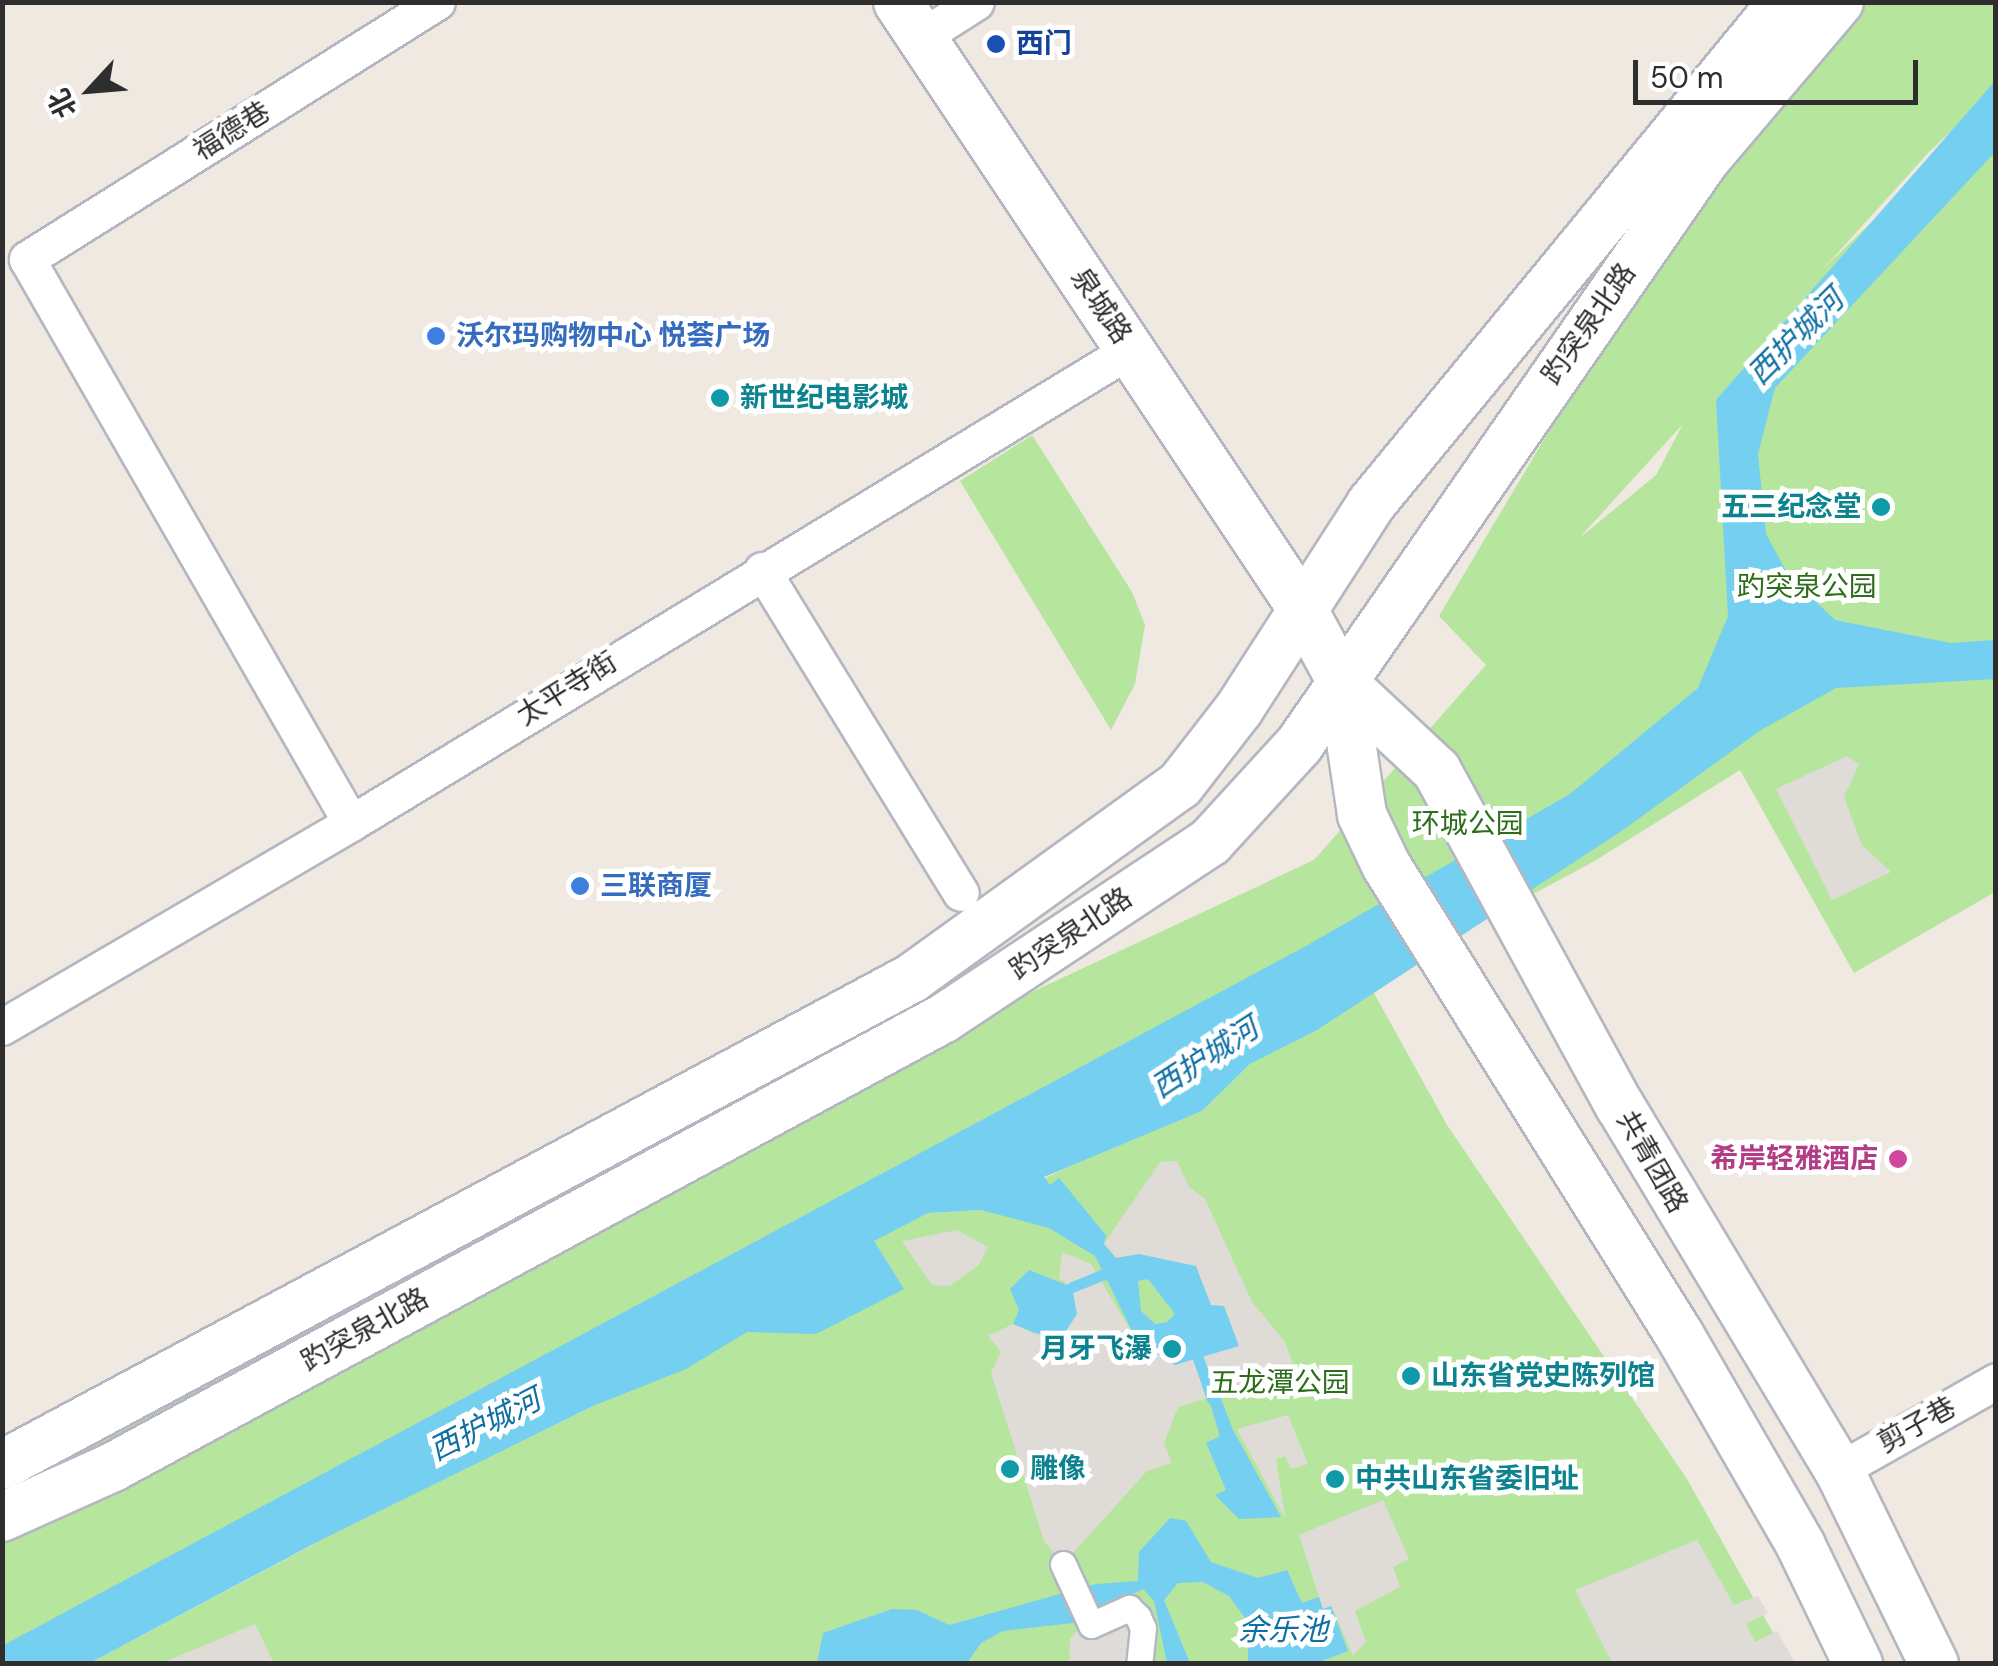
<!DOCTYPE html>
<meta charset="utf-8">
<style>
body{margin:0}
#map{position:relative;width:1998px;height:1666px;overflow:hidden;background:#efe9e1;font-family:"DM Sans","Noto Sans SC",sans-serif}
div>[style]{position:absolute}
.green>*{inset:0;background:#b6e59e}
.plaza>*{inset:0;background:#dfdcd8}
.water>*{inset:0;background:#75cff0}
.stream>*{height:11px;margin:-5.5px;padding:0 5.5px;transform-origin:5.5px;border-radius:5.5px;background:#75cff0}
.roads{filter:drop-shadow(2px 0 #b4b7c1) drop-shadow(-2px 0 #b4b7c1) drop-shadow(0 2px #b4b7c1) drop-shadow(0 -2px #b4b7c1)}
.pedestrian>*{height:25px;margin:-12.5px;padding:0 12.5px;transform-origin:12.5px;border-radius:12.5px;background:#fff}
.minor>*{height:35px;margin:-17.5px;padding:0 17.5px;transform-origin:17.5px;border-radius:17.5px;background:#fff}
.secondary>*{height:48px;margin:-24px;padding:0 24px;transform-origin:24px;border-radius:24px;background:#fff}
.dots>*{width:28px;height:28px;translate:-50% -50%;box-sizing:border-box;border:5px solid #fff;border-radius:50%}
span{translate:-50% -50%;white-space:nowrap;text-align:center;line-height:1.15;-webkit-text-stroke:10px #fff;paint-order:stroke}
.transit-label{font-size:28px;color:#164399;font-weight:700}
.left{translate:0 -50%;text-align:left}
.street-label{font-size:28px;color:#2e2e2e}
.shop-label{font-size:28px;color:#366cbe;font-weight:700}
.culture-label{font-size:28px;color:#0d838f;font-weight:700}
.right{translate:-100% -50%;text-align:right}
.park-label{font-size:28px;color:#2c6e1b}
.hotel-label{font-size:28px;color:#b23c85;font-weight:700}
.water-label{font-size:30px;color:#0d6fa3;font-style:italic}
.frame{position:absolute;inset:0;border:5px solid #2e2e2e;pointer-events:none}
.north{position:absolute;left:40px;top:40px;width:100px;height:100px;-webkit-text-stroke:8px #fff;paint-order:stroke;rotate:244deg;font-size:28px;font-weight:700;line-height:40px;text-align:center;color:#2e2e2e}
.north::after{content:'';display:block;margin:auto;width:35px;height:45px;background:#2e2e2e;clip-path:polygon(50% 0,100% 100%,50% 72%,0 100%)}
.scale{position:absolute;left:1633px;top:60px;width:285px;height:45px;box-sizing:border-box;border:5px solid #2e2e2e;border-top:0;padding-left:12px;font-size:30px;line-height:35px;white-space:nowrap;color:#2e2e2e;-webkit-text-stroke:8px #fff;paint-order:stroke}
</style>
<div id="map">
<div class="green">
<i style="clip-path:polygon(evenodd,1804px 3px,1995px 3px,1995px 90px,1929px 152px,1824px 268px,1995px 102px,1995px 892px,1854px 973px,1740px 770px,1593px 862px,1116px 1116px,899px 1210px,320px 1540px,593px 1406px,899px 1226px,928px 1213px,981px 1210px,1124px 1139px,1202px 1111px,1250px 1064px,1374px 993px,1447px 1125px,1687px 1479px,1790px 1663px,90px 1663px,318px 1542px,3px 1663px,2px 1474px,1314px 860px,1486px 665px,1439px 616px,1804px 3px,1683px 424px,1656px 475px,1582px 536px,1582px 535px,1683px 424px)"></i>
<i style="clip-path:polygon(1032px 435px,1132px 592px,1145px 625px,1135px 684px,1111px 730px,960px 481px)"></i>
</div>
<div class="plaza">
<i style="clip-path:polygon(1847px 756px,1859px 764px,1844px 797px,1862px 845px,1891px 872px,1832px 900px,1776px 789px)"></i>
<i style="clip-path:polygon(1177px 1161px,1189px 1187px,1205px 1199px,1252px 1302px,1285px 1342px,1293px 1364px,1267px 1380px,1178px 1407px,1164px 1443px,1172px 1463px,1147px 1471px,1063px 1564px,1044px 1541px,991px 1373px,1001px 1352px,988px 1336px,1013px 1324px,1035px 1334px,1072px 1287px,1059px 1278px,1062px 1252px,1091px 1264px,1137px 1341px,1211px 1305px,1139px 1254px,1116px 1258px,1104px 1244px,1160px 1162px)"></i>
<i style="clip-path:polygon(957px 1230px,988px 1247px,978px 1266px,949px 1286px,932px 1285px,902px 1241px)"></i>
<i style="clip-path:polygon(1288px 1415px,1308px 1464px,1291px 1469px,1285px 1456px,1276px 1459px,1285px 1518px,1237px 1429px)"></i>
<i style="clip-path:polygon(1383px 1500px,1409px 1559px,1393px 1567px,1400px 1587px,1355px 1611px,1366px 1642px,1353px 1656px,1332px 1607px,1323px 1609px,1299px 1535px)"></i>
<i style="clip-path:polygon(1697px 1540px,1734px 1605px,1758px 1596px,1768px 1613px,1746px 1624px,1755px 1642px,1777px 1631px,1795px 1663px,1612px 1663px,1575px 1590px)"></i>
<i style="clip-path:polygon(1129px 1608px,1139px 1663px,1069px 1663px,1070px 1639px,1078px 1630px)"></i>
<i style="clip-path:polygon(255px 1624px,274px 1663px,162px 1663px)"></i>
</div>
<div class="water">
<i style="clip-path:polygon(evenodd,1995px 81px,1995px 152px,1775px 388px,1758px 454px,1766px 534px,1789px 576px,1835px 620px,1951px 643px,1995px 640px,1995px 679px,1836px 688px,1761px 730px,1623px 830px,1317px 1030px,1250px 1064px,1202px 1111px,1044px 1177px,1050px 1185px,1059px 1178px,1106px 1235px,1104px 1244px,1116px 1258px,1139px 1254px,1196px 1266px,1211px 1305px,1224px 1306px,1239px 1346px,1175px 1365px,1137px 1341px,1095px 1256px,1049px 1228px,981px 1210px,928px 1213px,874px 1241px,904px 1289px,816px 1334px,747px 1332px,686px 1369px,593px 1406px,319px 1541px,90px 1663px,3px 1663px,2px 1646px,1306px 946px,1570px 794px,1698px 688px,1728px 616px,1716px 400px,1995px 81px,1148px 1279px,1175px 1314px,1167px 1322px,1155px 1324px,1141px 1311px,1138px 1281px,1148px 1279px)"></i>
<i style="clip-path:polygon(1029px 1270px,1072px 1287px,1077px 1314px,1059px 1342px,1013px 1324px,1019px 1310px,1010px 1289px)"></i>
<i style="clip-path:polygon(1220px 1396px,1233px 1430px,1281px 1517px,1239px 1519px,1215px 1495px,1226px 1490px,1206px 1443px,1220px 1436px,1209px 1400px)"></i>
<i style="clip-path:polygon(1170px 1518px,1186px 1521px,1211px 1562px,1258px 1578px,1287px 1570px,1302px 1603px,1319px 1597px,1323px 1609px,1331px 1606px,1348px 1651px,1317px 1663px,1248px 1663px,1248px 1622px,1229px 1596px,1203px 1582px,1178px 1583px,1164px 1600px,1190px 1663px,1167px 1663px,1154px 1601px,1143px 1589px,1073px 1623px,1003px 1631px,981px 1643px,967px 1663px,817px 1664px,823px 1633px,892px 1609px,917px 1610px,949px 1625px,1096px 1584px,1138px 1581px,1139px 1552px)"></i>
</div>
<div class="stream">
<i style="left:1072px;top:1287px;width:35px;rotate:-22deg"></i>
<i style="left:1198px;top:1358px;width:43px;rotate:71.1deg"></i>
</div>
<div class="roads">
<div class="pedestrian">
<i style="left:1063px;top:1564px;width:67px;rotate:65.3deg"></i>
<i style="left:1091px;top:1625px;width:42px;rotate:-24.1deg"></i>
<i style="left:1129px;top:1608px;width:13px;rotate:45deg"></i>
<i style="left:1138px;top:1617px;width:12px;rotate:66deg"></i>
<i style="left:1143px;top:1628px;width:36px;rotate:96deg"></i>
</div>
<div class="minor">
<i style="left:921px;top:37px;width:65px;rotate:-32.5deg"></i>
<i style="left:762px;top:570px;width:379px;rotate:58.4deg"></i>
<i style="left:351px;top:823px;width:650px;rotate:-119.88deg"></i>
<i style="left:27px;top:259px;width:484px;rotate:-32.1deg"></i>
<i style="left:2px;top:1027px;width:404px;rotate:-30.3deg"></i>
<i style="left:351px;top:823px;width:911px;rotate:-31.27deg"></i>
<i style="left:1839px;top:1470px;width:180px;rotate:-29.5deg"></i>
</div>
<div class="secondary">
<i style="left:898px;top:2px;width:731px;rotate:56.33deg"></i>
<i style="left:1303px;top:610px;width:82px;rotate:61.6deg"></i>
<i style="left:1342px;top:682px;width:130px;rotate:43.1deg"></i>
<i style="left:1437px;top:771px;width:382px;rotate:61.4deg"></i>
<i style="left:1620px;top:1106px;width:425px;rotate:59deg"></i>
<i style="left:1839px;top:1470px;width:216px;rotate:63.9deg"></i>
<i style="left:1342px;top:682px;width:134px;rotate:81.4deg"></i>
<i style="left:1362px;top:815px;width:55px;rotate:64.4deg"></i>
<i style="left:1386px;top:865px;width:555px;rotate:58.03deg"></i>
<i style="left:1680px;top:1336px;width:242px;rotate:60deg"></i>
<i style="left:1801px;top:1546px;width:131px;rotate:64.2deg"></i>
<i style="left:2px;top:1465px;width:1032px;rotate:-28.15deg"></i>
<i style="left:912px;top:978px;width:330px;rotate:-35.8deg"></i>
<i style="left:1180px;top:785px;width:96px;rotate:-52.2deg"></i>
<i style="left:1239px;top:709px;width:244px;rotate:-57.2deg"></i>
<i style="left:1371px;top:504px;width:649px;rotate:-50.62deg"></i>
<i style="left:2px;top:1517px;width:122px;rotate:-24.2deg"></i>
<i style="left:113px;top:1467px;width:945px;rotate:-28.38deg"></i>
<i style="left:944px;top:1018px;width:319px;rotate:-33.5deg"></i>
<i style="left:1210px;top:842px;width:132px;rotate:-47.5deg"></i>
<i style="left:1299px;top:745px;width:712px;rotate:-55.24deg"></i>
<i style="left:1705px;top:160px;width:207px;rotate:-49.7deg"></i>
</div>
</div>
<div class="dots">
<i style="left:996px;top:44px;background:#1a4fb4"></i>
<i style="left:436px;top:336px;background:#3f7fe0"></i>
<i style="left:720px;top:398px;background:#0f9aa8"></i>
<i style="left:1881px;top:507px;background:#0f9aa8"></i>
<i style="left:580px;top:886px;background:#3f7fe0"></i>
<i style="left:1898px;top:1159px;background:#d1479c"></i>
<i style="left:1172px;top:1349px;background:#0f9aa8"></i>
<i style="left:1411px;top:1376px;background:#0f9aa8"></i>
<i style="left:1010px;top:1469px;background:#0f9aa8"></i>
<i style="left:1335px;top:1479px;background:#0f9aa8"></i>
</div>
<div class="transit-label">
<span class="left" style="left:1016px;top:44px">西门</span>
</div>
<div class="street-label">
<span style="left:232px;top:131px;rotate:-32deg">福德巷</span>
<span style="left:1101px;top:306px;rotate:56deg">泉城路</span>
<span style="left:1589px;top:324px;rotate:-55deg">趵突泉北路</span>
<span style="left:567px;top:689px;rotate:-32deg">太平寺街</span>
<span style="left:1071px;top:934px;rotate:-34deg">趵突泉北路</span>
<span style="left:1652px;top:1162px;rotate:60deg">共青团路</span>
<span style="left:365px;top:1330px;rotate:-29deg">趵突泉北路</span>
<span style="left:1917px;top:1425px;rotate:-29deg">剪子巷</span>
</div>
<div class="shop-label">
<span class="left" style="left:456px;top:336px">沃尔玛购物中心 悦荟广场</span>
<span class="left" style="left:600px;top:886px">三联商厦</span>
</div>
<div class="culture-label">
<span class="left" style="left:740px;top:398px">新世纪电影城</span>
<span class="right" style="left:1861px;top:507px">五三纪念堂</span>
<span class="right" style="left:1152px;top:1349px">月牙飞瀑</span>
<span class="left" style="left:1431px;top:1376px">山东省党史陈列馆</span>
<span class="left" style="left:1030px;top:1469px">雕像</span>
<span class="left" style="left:1355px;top:1479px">中共山东省委旧址</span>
</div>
<div class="park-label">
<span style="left:1807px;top:587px">趵突泉公园</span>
<span style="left:1468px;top:824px">环城公园</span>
<span style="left:1280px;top:1383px">五龙潭公园</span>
</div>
<div class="hotel-label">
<span class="right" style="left:1878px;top:1159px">希岸轻雅酒店</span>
</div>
<div class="water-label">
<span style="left:1796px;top:337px;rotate:-45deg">西护城河</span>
<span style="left:1205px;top:1058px;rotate:-33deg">西护城河</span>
<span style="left:485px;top:1425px;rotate:-27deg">西护城河</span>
<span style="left:1283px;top:1630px">余乐池</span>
</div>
<div class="frame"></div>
<div class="north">北</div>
<div class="scale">50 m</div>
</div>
